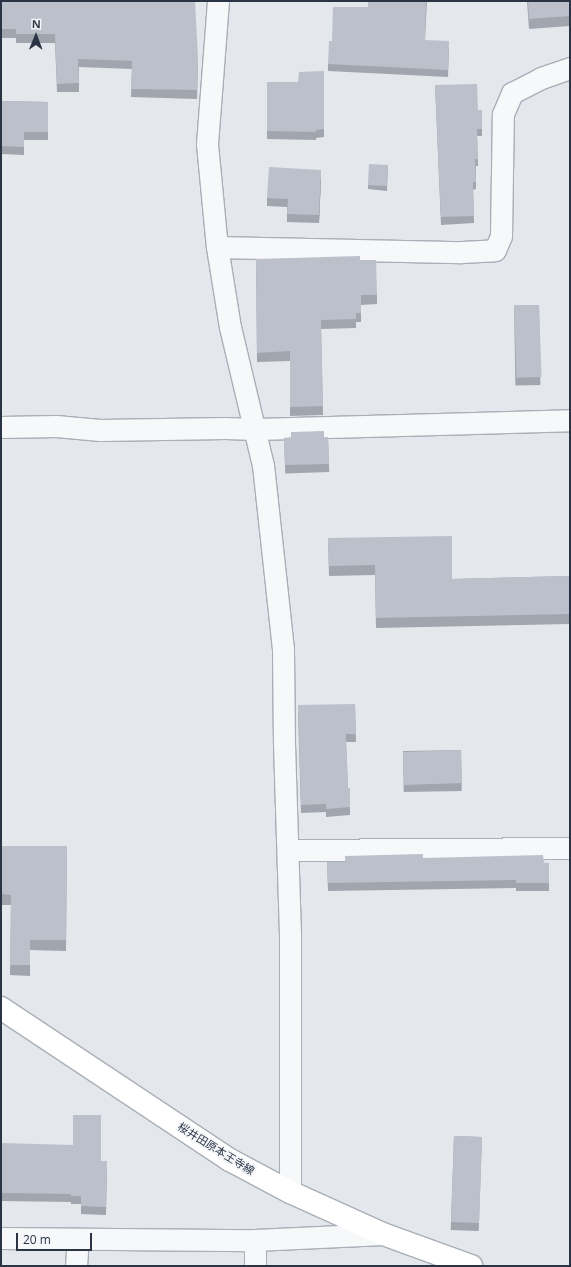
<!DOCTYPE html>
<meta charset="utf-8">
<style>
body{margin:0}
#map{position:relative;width:571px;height:1267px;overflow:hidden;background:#e4e7ec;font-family:"Open Sans","Noto Sans JP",sans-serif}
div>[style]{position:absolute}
.roads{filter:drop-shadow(1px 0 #a9aeb7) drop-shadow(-1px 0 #a9aeb7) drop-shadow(0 1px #a9aeb7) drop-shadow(0 -1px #a9aeb7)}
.minor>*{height:21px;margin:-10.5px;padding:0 10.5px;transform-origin:10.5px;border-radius:10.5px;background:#f7f8fa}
.primary>*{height:22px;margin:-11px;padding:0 11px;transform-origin:11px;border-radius:11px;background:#fff}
.wall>*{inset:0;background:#a1a5ae;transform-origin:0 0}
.shaded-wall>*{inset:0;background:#83868d}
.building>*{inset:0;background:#bbc0ca;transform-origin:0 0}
span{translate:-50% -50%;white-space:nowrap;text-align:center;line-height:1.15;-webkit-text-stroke:3.5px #f4f6f9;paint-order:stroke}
.street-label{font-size:11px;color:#2b3445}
.frame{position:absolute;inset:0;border:2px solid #2b3445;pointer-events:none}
.north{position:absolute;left:16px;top:16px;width:40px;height:40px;-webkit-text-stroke:3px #f4f6f9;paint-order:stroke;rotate:1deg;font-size:11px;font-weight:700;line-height:16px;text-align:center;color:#2b3445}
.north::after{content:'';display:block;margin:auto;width:14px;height:18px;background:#2b3445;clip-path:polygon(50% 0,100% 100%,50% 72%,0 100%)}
.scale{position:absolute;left:16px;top:1233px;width:76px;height:18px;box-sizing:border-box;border:2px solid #2b3445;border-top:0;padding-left:5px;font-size:12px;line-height:14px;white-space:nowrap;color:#2b3445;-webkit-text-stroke:3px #f4f6f9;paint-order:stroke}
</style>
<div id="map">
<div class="roads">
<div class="minor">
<i style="left:218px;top:1px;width:143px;rotate:94.4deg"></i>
<i style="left:207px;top:144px;width:103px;rotate:84.5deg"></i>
<i style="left:217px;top:247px;width:81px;rotate:80.8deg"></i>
<i style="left:230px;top:327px;width:142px;rotate:76.6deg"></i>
<i style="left:263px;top:465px;width:186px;rotate:83.8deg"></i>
<i style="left:283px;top:650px;width:94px;rotate:89.4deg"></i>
<i style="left:284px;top:744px;width:189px;rotate:88.2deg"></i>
<i style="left:290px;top:933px;width:259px;rotate:90deg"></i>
<i style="left:217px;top:247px;width:245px;rotate:1.2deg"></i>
<i style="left:462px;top:252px;width:33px;rotate:-3deg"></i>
<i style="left:495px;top:250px;width:15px;rotate:-67deg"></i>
<i style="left:501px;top:236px;width:122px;rotate:-89.1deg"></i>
<i style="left:503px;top:114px;width:23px;rotate:-67deg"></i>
<i style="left:512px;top:93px;width:33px;rotate:-27deg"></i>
<i style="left:541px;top:78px;width:31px;rotate:-19deg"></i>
<i style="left:1px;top:427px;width:55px;rotate:-1deg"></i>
<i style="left:56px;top:426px;width:44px;rotate:5.2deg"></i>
<i style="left:100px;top:430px;width:125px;rotate:-0.9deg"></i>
<i style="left:225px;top:428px;width:31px;rotate:2deg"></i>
<i style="left:256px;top:429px;width:314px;rotate:-1.6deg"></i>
<i style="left:289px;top:850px;width:281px;rotate:-0.4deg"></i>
<i style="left:1px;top:1238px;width:254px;rotate:0.5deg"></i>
<i style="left:255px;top:1240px;width:128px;rotate:-2.7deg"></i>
<i style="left:255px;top:1240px;width:26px;rotate:90deg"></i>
<i style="left:76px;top:1266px;width:27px;rotate:-86deg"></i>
</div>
<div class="primary">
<i style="left:1px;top:1008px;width:275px;rotate:33.6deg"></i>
<i style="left:230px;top:1160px;width:68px;rotate:28.1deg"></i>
<i style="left:290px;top:1192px;width:102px;rotate:24.3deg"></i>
<i style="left:383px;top:1234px;width:94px;rotate:20deg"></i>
</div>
</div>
<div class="wall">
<i style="clip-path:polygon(1px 1px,198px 65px,197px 99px,131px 97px,132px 69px,79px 67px,79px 92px,57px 92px,55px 43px,16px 43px,16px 38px,1px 38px)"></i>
<i style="clip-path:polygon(368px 1px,427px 1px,425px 40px,449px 48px,448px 77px,328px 71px,328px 64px,368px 7px)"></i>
<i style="clip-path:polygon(527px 1px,570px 1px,570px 26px,529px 29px)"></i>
<i style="clip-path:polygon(324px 71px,324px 137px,316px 138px,316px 140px,267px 139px,267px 82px,298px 82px)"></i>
<i style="clip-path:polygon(435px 85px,478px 110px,482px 110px,482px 136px,477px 136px,478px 166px,476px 166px,476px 189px,473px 190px,474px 223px,441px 225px)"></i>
<i style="clip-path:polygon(1px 101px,48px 102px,48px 140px,24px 140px,24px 155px,1px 154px)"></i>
<i style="clip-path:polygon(388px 165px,387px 191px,368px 189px,368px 185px)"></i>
<i style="clip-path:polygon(321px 178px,319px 223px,287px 222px,287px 207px,267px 206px,267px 198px)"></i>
<i style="clip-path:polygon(256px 259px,360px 260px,377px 295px,377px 304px,361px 305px,361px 322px,356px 322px,356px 328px,321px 329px,323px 415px,290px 416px,290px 361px,257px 362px)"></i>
<i style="left:539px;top:305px;width:80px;height:25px;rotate:89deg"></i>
<i style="left:328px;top:437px;width:35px;height:44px;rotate:88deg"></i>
<i style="clip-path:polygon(328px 538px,452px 579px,570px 576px,570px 624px,376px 628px,375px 575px,329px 576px)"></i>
<i style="clip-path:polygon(355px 704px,356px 742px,346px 742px,348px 788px,350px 788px,350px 815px,326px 817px,326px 812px,301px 813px,298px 713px)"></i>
<i style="left:461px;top:750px;width:41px;height:58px;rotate:89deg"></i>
<i style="clip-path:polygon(1px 846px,67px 846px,66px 951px,30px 950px,30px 976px,10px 975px,11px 905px,1px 905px)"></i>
<i style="clip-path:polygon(423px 858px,549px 863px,549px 891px,516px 891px,516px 888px,328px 891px,327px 862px,345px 862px)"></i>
<i style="left:454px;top:1136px;width:28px;height:94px;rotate:2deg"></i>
<i style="clip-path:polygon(1px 1143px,107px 1169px,106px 1215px,81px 1214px,81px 1204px,71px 1204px,71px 1202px,1px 1201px)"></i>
</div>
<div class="shaded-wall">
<i style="clip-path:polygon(321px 170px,321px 178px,319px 223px,319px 215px)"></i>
</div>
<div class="building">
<i style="clip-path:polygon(1px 1px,195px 1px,198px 57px,197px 90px,131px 89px,132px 61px,78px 59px,79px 83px,57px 84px,55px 34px,16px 34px,16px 29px,1px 29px)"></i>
<i style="clip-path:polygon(368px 1px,426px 1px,425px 40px,449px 41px,448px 70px,328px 64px,329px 41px,332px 41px,333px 7px,368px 7px)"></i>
<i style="clip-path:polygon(528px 1px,570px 1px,570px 16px,529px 19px)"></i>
<i style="clip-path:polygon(324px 71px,324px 129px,316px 130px,316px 132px,267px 131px,267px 82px,298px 82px,299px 72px)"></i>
<i style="clip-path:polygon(477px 84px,478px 110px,482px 110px,482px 129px,477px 129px,478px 159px,475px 159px,476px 182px,473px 182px,474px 216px,441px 217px,435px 85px)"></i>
<i style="clip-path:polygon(1px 101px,48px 102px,48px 132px,24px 132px,24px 147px,1px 146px)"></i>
<i style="left:369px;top:164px;width:19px;height:21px;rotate:3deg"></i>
<i style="clip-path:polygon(269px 167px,321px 170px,319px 215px,287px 214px,288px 199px,267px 198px)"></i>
<i style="clip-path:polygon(360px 256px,360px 260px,376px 260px,377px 295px,361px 295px,361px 313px,356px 313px,356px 319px,321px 320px,323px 406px,290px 407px,290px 351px,257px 353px,256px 259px)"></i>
<i style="left:539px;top:305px;width:72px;height:25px;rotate:88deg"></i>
<i style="clip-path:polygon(324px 431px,324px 437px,328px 437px,329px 464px,285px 465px,284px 438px,291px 437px,291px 432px)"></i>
<i style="clip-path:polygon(452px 536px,452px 579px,570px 576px,570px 614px,376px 618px,375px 565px,329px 566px,328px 538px)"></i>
<i style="clip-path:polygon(355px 704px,356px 734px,346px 734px,348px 788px,350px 788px,350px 807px,326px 809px,326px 804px,301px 805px,298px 705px)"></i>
<i style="left:461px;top:750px;width:33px;height:58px;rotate:88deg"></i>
<i style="clip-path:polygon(1px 846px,67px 846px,66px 940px,30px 940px,30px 965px,10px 965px,11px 895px,1px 894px)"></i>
<i style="clip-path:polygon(423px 854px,423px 858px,543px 855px,544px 863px,549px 863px,549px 883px,516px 883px,516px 880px,328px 883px,327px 862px,345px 862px,345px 856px)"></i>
<i style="clip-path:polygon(73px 1115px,101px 1115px,101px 1161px,107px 1161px,106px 1207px,81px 1206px,81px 1196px,71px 1196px,71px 1194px,1px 1193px,1px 1143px,73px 1145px)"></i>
<i style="left:454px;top:1136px;width:28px;height:86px;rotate:2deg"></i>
</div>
<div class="street-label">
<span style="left:216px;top:1149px;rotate:32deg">桜井田原本王寺線</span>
</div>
<div class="frame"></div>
<div class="north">N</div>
<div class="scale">20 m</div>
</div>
